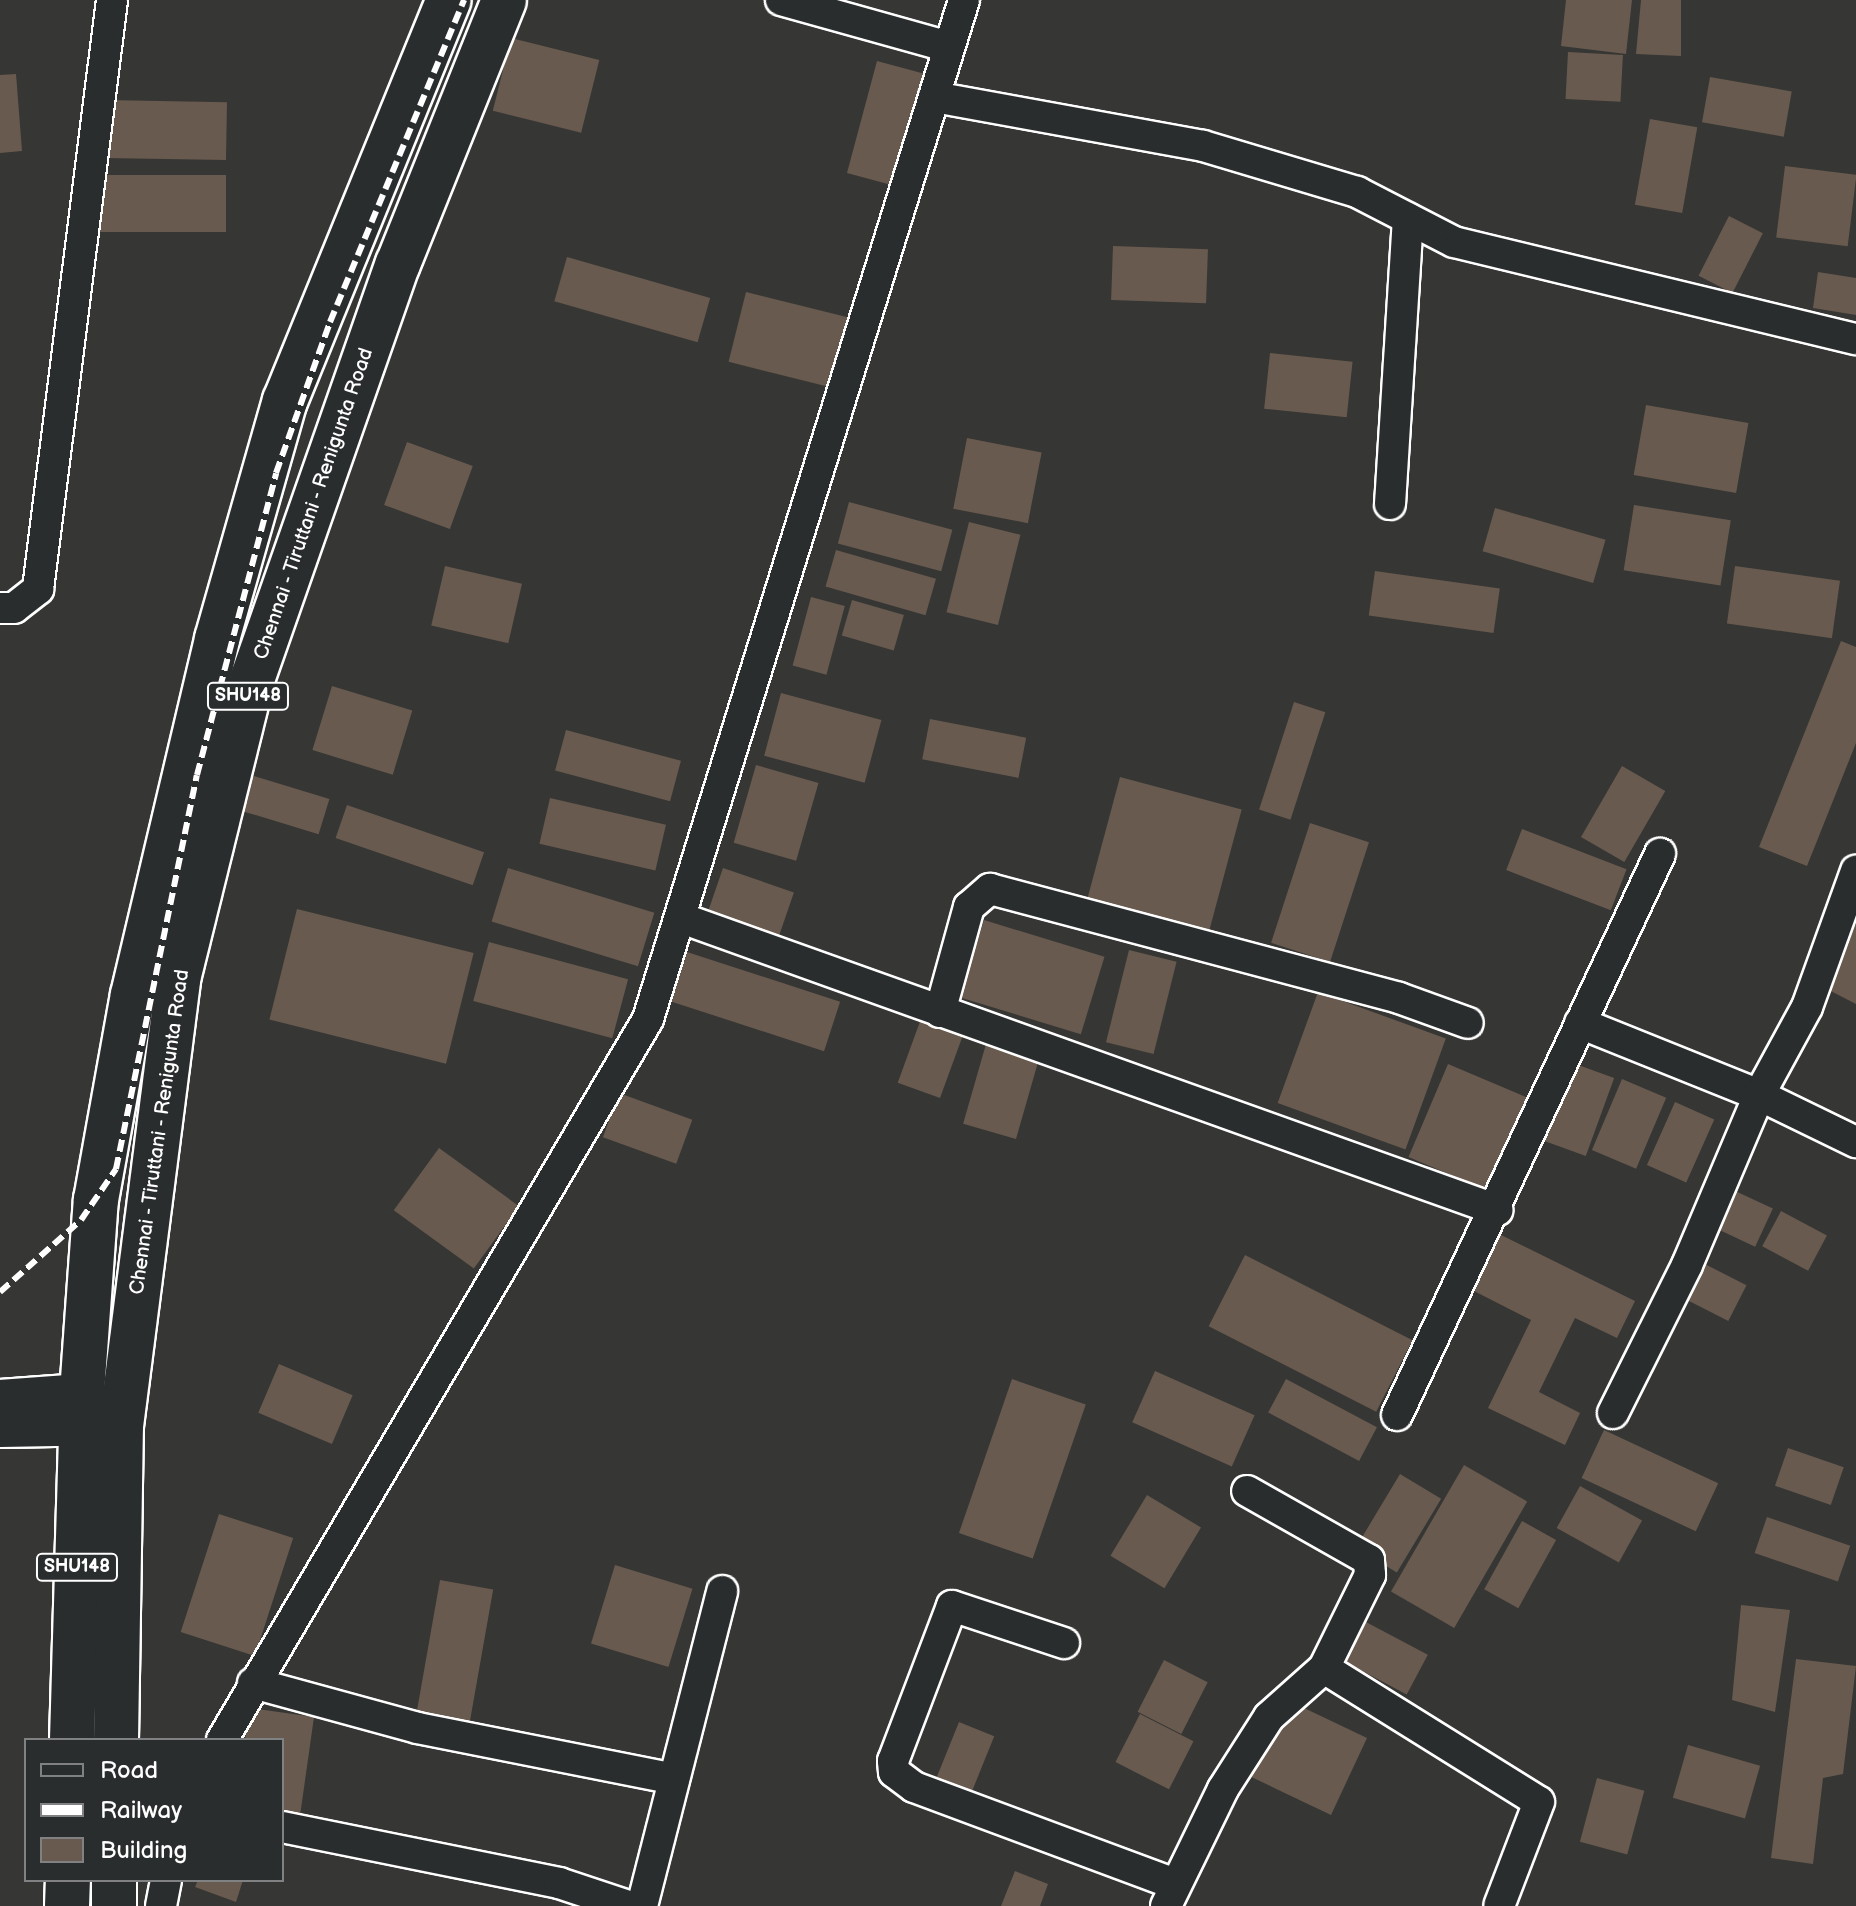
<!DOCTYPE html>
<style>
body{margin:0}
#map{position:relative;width:1856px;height:1906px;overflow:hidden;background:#363634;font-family:"Balsamiq Sans",sans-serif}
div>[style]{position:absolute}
.building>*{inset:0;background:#685a4e;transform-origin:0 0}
.roads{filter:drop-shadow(2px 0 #fff) drop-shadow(-2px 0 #fff) drop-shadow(0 2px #fff) drop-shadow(0 -2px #fff)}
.minor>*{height:30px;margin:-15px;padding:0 15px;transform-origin:15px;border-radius:15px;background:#2a2d2e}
.tertiary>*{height:38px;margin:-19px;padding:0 19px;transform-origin:19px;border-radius:19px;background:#2a2d2e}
.primary>*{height:44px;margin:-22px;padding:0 22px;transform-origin:22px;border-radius:22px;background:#2a2d2e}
.rail>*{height:6px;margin-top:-3px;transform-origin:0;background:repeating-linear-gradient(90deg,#fff 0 12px,transparent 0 18px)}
span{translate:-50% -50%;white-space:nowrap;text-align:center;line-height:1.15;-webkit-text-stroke:7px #2a2d2e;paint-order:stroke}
.shield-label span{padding:2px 6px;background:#2a2d2e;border:2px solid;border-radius:6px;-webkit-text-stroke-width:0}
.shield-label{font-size:18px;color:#fff;font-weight:700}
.street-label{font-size:20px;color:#fff}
.legend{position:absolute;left:24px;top:1738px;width:260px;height:144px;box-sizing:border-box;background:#2a2d2e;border:2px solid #7f8182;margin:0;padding:10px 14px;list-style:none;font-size:24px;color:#fff}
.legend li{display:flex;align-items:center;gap:16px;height:40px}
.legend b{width:40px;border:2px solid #7f8182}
</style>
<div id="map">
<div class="building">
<i style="clip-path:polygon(1566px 0,1632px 0,1626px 54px,1561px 46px)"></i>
<i style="clip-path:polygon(1641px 0,1681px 0,1681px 56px,1636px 54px)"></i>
<i style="left:511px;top:38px;width:91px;height:75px;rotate:14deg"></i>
<i style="left:1568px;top:52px;width:55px;height:47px;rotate:3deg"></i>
<i style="left:877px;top:61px;width:49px;height:116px;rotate:15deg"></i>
<i style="clip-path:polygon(16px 74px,22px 151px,0 153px,0 75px)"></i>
<i style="left:1710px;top:77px;width:83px;height:46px;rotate:10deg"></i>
<i style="left:105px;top:100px;width:122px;height:58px;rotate:1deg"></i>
<i style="left:1650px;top:119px;width:48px;height:87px;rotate:10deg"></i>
<i style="left:1785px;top:166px;width:72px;height:72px;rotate:7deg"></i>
<i style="left:95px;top:175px;width:131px;height:57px"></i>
<i style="left:1729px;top:216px;width:38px;height:67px;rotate:27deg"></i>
<i style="left:1113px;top:246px;width:95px;height:54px;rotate:2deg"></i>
<i style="left:567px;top:257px;width:149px;height:46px;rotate:16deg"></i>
<i style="clip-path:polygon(1818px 272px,1856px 278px,1856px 315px,1813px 308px)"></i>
<i style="left:746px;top:292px;width:111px;height:72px;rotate:14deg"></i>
<i style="left:1270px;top:353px;width:83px;height:56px;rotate:6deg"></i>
<i style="left:1646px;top:405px;width:104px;height:71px;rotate:10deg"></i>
<i style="left:967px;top:438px;width:76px;height:72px;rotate:11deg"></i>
<i style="left:407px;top:442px;width:70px;height:67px;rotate:20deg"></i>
<i style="left:849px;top:502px;width:107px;height:43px;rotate:15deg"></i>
<i style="left:1634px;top:505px;width:98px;height:66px;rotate:9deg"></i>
<i style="left:1495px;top:508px;width:115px;height:45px;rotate:16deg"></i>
<i style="left:969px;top:522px;width:53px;height:93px;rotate:14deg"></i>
<i style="left:836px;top:550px;width:104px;height:38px;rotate:16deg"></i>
<i style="left:445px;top:566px;width:79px;height:61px;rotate:13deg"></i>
<i style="left:1735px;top:566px;width:106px;height:58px;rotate:8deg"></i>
<i style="left:1375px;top:571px;width:126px;height:45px;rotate:8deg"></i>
<i style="left:811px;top:597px;width:35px;height:71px;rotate:15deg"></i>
<i style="left:852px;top:600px;width:54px;height:37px;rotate:16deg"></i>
<i style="clip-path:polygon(1841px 641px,1856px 647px,1856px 743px,1807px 866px,1759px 847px)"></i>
<i style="left:332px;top:686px;width:84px;height:67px;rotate:17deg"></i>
<i style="left:781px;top:693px;width:104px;height:65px;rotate:15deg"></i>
<i style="left:1294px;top:702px;width:33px;height:113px;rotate:18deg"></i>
<i style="left:930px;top:719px;width:98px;height:41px;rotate:11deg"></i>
<i style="left:566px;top:730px;width:119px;height:42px;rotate:15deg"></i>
<i style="left:756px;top:765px;width:65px;height:81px;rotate:16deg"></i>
<i style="left:1622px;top:766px;width:50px;height:82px;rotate:30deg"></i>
<i style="left:251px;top:775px;width:82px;height:37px;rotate:17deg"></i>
<i style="left:1120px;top:777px;width:126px;height:125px;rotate:15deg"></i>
<i style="left:550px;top:798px;width:119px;height:47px;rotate:13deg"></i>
<i style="left:347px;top:805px;width:145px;height:35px;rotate:19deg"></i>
<i style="left:1310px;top:823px;width:62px;height:126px;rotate:18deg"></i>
<i style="left:1522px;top:829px;width:112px;height:44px;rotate:21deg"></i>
<i style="left:508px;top:868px;width:153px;height:56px;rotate:17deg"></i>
<i style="left:723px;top:868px;width:75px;height:51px;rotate:19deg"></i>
<i style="left:297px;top:909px;width:182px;height:114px;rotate:14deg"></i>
<i style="left:984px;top:920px;width:126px;height:81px;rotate:17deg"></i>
<i style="clip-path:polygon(1850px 922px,1856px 925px,1856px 1004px,1819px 985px)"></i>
<i style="left:489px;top:942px;width:144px;height:61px;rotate:15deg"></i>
<i style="left:1129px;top:950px;width:49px;height:95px;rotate:14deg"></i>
<i style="left:687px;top:952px;width:161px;height:52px;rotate:18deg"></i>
<i style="left:1318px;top:992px;width:136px;height:118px;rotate:20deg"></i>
<i style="left:922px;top:1016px;width:45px;height:71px;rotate:20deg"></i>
<i style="left:986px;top:1044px;width:55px;height:83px;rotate:16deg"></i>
<i style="left:1570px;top:1062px;width:47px;height:83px;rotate:20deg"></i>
<i style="left:1448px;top:1064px;width:89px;height:101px;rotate:23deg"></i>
<i style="left:1622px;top:1079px;width:48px;height:77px;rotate:23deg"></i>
<i style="left:619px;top:1093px;width:78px;height:47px;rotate:20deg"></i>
<i style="left:1675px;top:1102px;width:43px;height:69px;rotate:24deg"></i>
<i style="left:439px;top:1148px;width:99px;height:77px;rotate:36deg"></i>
<i style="left:1733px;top:1190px;width:44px;height:42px;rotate:25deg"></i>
<i style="left:1781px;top:1211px;width:52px;height:40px;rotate:28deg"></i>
<i style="clip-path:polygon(1499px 1234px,1635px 1301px,1617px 1338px,1575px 1318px,1539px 1392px,1580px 1413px,1565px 1445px,1488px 1408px,1531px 1320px,1472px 1290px)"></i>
<i style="left:1245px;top:1255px;width:188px;height:80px;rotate:27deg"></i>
<i style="left:1693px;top:1258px;width:60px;height:40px;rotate:27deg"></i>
<i style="left:279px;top:1364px;width:80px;height:53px;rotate:23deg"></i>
<i style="left:1155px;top:1371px;width:109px;height:56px;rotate:24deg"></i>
<i style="left:1012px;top:1379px;width:78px;height:163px;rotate:19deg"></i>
<i style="left:1286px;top:1379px;width:103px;height:38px;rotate:28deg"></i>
<i style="left:1604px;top:1430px;width:126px;height:53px;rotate:25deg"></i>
<i style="left:1788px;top:1448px;width:59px;height:40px;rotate:19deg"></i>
<i style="left:1464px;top:1465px;width:73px;height:146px;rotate:30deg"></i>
<i style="left:1400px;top:1474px;width:48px;height:86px;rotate:31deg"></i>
<i style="left:1580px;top:1486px;width:71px;height:48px;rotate:29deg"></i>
<i style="left:1147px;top:1495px;width:63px;height:71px;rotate:31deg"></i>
<i style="left:219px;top:1514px;width:78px;height:124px;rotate:18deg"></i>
<i style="left:1767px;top:1517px;width:88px;height:38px;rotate:19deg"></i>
<i style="left:1522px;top:1521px;width:39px;height:78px;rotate:29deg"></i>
<i style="left:615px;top:1565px;width:81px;height:82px;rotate:17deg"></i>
<i style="left:440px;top:1580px;width:54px;height:145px;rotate:10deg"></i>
<i style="clip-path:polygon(1741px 1605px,1790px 1610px,1775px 1712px,1732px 1700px)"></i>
<i style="left:1366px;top:1622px;width:70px;height:45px;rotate:28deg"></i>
<i style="clip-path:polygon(1796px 1659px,1856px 1666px,1843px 1774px,1823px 1778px,1813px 1864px,1771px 1858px)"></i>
<i style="left:1164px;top:1660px;width:49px;height:58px;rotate:27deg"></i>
<i style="clip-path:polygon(1302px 1707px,1367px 1738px,1331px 1815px,1243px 1773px,1265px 1738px)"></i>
<i style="clip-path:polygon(250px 1708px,314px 1717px,299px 1823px,282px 1820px,282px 1740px,245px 1740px)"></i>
<i style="left:1140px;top:1714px;width:60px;height:54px;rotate:27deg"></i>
<i style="left:959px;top:1722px;width:38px;height:59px;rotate:22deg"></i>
<i style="left:1688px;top:1745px;width:75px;height:55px;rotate:16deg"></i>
<i style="left:1597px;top:1778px;width:49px;height:66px;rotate:15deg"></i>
<i style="clip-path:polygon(1015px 1871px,1048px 1884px,1040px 1906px,1001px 1906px)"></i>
<i style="clip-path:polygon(198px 1880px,243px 1880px,236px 1902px,195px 1887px)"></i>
</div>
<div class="roads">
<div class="minor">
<i style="left:781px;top:0;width:174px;rotate:15.6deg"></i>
<i style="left:934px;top:97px;width:273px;rotate:10.3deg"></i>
<i style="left:1203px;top:146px;width:161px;rotate:16.6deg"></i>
<i style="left:1357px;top:192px;width:109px;rotate:27.3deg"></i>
<i style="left:1454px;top:242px;width:414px;rotate:13.6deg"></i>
<i style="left:1390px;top:504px;width:286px;rotate:-86.4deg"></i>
<i style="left:0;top:608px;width:14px"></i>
<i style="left:14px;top:608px;width:31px;rotate:-38deg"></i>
<i style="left:38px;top:589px;width:594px;rotate:-82.84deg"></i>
<i style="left:684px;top:919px;width:864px;rotate:19.69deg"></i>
<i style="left:940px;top:1012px;width:109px;rotate:-74.6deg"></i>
<i style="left:969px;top:907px;width:28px;rotate:-41deg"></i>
<i style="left:990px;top:889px;width:423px;rotate:14.9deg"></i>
<i style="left:1399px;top:998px;width:73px;rotate:19.9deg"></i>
<i style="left:1580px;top:1023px;width:193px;rotate:21.9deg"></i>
<i style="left:1759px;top:1095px;width:100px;rotate:-61.4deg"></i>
<i style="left:1807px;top:1007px;width:145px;rotate:-70.2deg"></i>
<i style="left:1613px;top:1413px;width:165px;rotate:-63.4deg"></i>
<i style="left:1687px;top:1265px;width:185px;rotate:-67deg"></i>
<i style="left:1759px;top:1095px;width:108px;rotate:25.9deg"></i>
<i style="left:1397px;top:1415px;width:620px;rotate:-64.88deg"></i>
<i style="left:1064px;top:1643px;width:118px;rotate:-161.7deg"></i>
<i style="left:952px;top:1606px;width:166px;rotate:110.8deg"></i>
<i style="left:893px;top:1761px;width:11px;rotate:85deg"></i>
<i style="left:894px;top:1772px;width:25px;rotate:37deg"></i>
<i style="left:914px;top:1787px;width:278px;rotate:20.4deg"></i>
<i style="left:1324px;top:1668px;width:253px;rotate:31.9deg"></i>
<i style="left:1539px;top:1802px;width:111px;rotate:111deg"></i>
<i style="left:253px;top:1683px;width:170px;rotate:15.3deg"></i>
<i style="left:417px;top:1728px;width:262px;rotate:11.2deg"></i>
<i style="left:222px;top:1740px;width:837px;rotate:-59.42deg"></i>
<i style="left:648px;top:1019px;width:1067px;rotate:-72.77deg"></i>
<i style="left:282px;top:1827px;width:283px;rotate:11.4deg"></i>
<i style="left:559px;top:1883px;width:73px;rotate:18.4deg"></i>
<i style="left:161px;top:1906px;width:26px;rotate:-79deg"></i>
<i style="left:642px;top:1906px;width:325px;rotate:-75.7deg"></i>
<i style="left:1166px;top:1906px;width:130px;rotate:-64deg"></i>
<i style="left:1223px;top:1789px;width:85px;rotate:-57.4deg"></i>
<i style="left:1269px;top:1717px;width:74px;rotate:-41.7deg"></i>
<i style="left:1324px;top:1668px;width:104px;rotate:-63.7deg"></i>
<i style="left:1370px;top:1575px;width:15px;rotate:-94deg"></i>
<i style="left:1369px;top:1560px;width:140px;rotate:-150.5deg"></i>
</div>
<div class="tertiary">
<i style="left:0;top:1399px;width:82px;rotate:-4.2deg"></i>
<i style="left:0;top:1428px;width:111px;rotate:-1deg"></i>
</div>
<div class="primary">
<i style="left:72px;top:1740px;width:347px;rotate:-88.3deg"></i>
<i style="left:82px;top:1393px;width:194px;rotate:-85.9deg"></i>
<i style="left:96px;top:1200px;width:208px;rotate:-79.8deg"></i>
<i style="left:133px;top:995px;width:366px;rotate:-76.7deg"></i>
<i style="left:217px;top:639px;width:248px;rotate:-74.1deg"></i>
<i style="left:285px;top:401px;width:433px;rotate:-67.8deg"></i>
<i style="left:116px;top:1740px;width:314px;rotate:-89.1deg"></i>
<i style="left:121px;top:1426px;width:451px;rotate:-82.7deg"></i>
<i style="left:178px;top:979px;width:311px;rotate:-76.1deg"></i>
<i style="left:253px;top:677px;width:438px;rotate:-70.7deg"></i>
<i style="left:398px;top:264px;width:284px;rotate:-68.1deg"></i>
<i style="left:67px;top:1906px;width:26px;rotate:-88deg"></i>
<i style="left:114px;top:1906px;width:26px;rotate:-90deg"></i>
</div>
</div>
<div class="rail">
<i style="left:0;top:1292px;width:108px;rotate:-41.6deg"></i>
<i style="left:81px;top:1220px;width:62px;rotate:-55.5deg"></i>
<i style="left:116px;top:1169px;width:402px;rotate:-78.4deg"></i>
<i style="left:197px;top:775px;width:312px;rotate:-75.3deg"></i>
<i style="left:276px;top:473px;width:160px;rotate:-70.3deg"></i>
<i style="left:330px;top:322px;width:349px;rotate:-67.4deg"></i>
</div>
<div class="shield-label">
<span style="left:248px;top:696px">SHU148</span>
<span style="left:77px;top:1567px">SHU148</span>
</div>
<div class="street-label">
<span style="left:314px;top:504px;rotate:-71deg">Chennai - Tiruttani - Renigunta Road</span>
<span style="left:160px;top:1132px;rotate:-82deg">Chennai - Tiruttani - Renigunta Road</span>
</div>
<ul class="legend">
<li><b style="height:10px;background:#2a2d2e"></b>Road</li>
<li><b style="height:10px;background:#fff"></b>Railway</li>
<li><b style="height:22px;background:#685a4e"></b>Building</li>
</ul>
</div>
